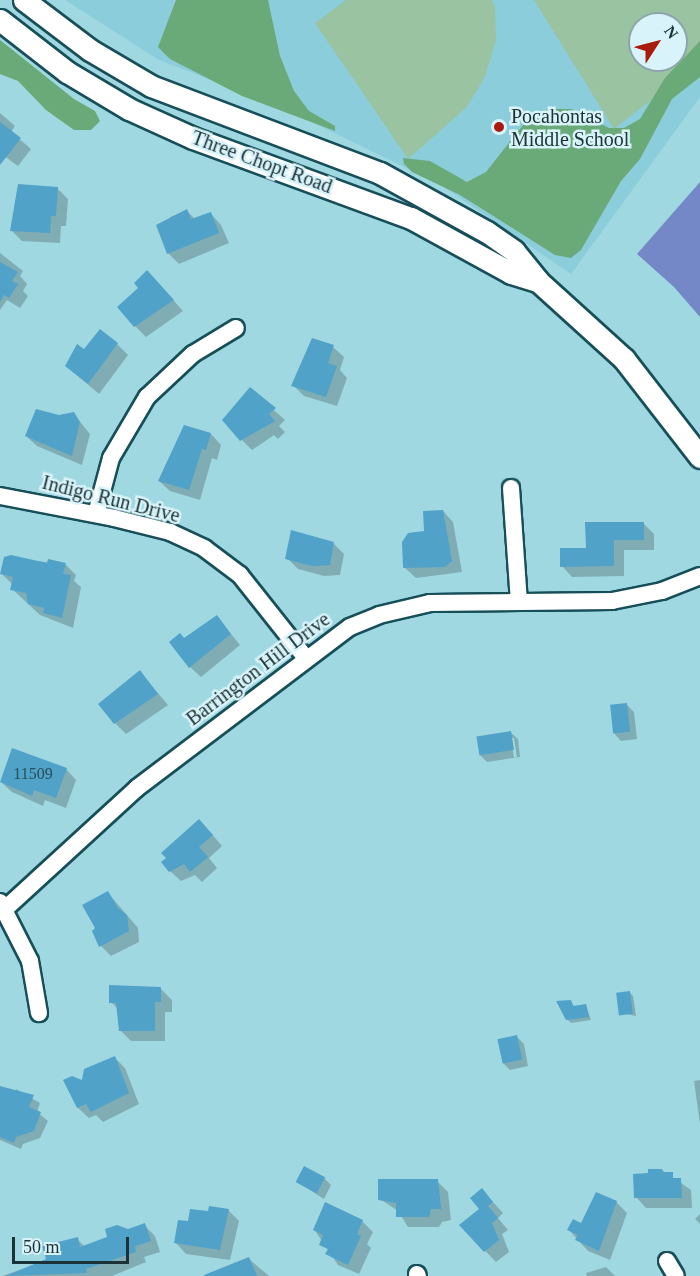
<!DOCTYPE html>
<style>
body{margin:0}
#map{position:relative;width:700px;height:1276px;overflow:hidden;background:#a0d8e2;font-family:Georgia,serif}
div>[style]{position:absolute}
.built>*{inset:0;background:#8bcdda}
.green>*{inset:0;background:#9ac3a2}
.forest>*{inset:0;background:#6aa978}
.water>*{inset:0;background:#7487c6}
.shadow>*{inset:0;background:#0003}
.building>*{inset:0;background:#50a2c8;transform-origin:0 0}
.roads{filter:drop-shadow(2px 0 #174f59) drop-shadow(-2px 0 #174f59) drop-shadow(0 2px #174f59) drop-shadow(0 -2px #174f59)}
.minor>*{height:16px;margin:-8px;padding:0 8px;transform-origin:8px;border-radius:8px;background:#fff}
.major>*{height:21px;margin:-10.5px;padding:0 10.5px;transform-origin:10.5px;border-radius:10.5px;background:#fff}
.dots>*{width:16px;height:16px;translate:-50% -50%;box-sizing:border-box;border:3px solid #d8f3f9;border-radius:50%}
span{translate:-50% -50%;white-space:nowrap;text-align:center;line-height:1.15;-webkit-text-stroke:5px #d8f3f9;paint-order:stroke}
.number-label{font-size:16px;color:#284e5a}
.number-label span{-webkit-text-stroke-width:0}
.poi-label{font-size:20px;color:#1b3236}
.left{translate:0 -50%;text-align:left}
.street-label{font-size:20px;color:#1b3236}
.north{position:absolute;left:628px;top:12px;width:60px;height:60px;box-sizing:border-box;background:#d8f3f9;border:2px solid #8ca6ab;border-radius:50%;rotate:54deg;font-size:16px;font-weight:700;line-height:24px;text-align:center;color:#1b3236}
.north::after{content:'';display:block;margin:auto;width:21px;height:27px;background:#ab1b0c;clip-path:polygon(50% 0,100% 100%,50% 72%,0 100%)}
.scale{position:absolute;left:12px;top:1237px;width:117px;height:27px;box-sizing:border-box;border:3px solid #1b3236;border-top:0;padding-left:8px;font-size:18px;line-height:21px;white-space:nowrap;color:#1b3236;-webkit-text-stroke:4px #d8f3f9;paint-order:stroke}
</style>
<div id="map">
<div class="built">
<i style="clip-path:polygon(evenodd,65px 0,700px 0,700px 97px,571px 274px,441px 185px,281px 107px,159px 60px,65px 0,640px 24px,676px 24px,676px 60px,640px 60px,640px 24px)"></i>
</div>
<div class="green">
<i style="clip-path:polygon(346px 0,492px 0,495px 6px,496px 40px,485px 77px,466px 108px,408px 159px,315px 23px)"></i>
<i style="clip-path:polygon(evenodd,534px 0,700px 0,700px 62px,614px 129px,534px 0,640px 24px,676px 24px,676px 60px,640px 60px,640px 24px)"></i>
</div>
<div class="forest">
<i style="clip-path:polygon(176px 0,268px 0,280px 56px,294px 91px,309px 111px,335px 126px,335px 131px,242px 96px,170px 59px,158px 47px)"></i>
<i style="clip-path:polygon(0 40px,74px 99px,95px 111px,100px 121px,91px 130px,74px 130px,46px 110px,18px 81px,0 74px)"></i>
<i style="clip-path:polygon(700px 41px,700px 77px,672px 99px,640px 159px,621px 181px,581px 250px,571px 258px,555px 255px,460px 195px,412px 172px,404px 164px,403px 158px,430px 161px,467px 182px,486px 172px,527px 120px,548px 109px,571px 109px,609px 128px,624px 128px,640px 119px,665px 78px)"></i>
</div>
<div class="water">
<i style="clip-path:polygon(700px 182px,700px 317px,674px 287px,637px 254px)"></i>
</div>
<div class="shadow">
<i style="clip-path:polygon(0 113px,15px 126px,11px 132px,31px 149px,18px 166px,0 153px)"></i>
<i style="clip-path:polygon(57px 188px,68px 199px,66px 226px,61px 226px,60px 243px,22px 241px,11px 230px)"></i>
<i style="clip-path:polygon(187px 211px,195px 219px,211px 214px,221px 225px,229px 243px,179px 264px,168px 253px,170px 217px)"></i>
<i style="clip-path:polygon(0 253px,23px 271px,20px 276px,27px 284px,23px 291px,28px 296px,20px 308px,7px 300px,0 310px)"></i>
<i style="clip-path:polygon(158px 283px,183px 311px,146px 337px,135px 326px,140px 288px)"></i>
<i style="clip-path:polygon(117px 344px,128px 355px,99px 394px,66px 366px,84px 351px)"></i>
<i style="clip-path:polygon(333px 347px,344px 357px,340px 370px,347px 378px,337px 406px,304px 396px,293px 385px)"></i>
<i style="clip-path:polygon(250px 389px,285px 420px,279px 426px,285px 432px,278px 439px,274px 435px,252px 450px,242px 440px)"></i>
<i style="clip-path:polygon(73px 413px,90px 434px,82px 465px,37px 446px,26px 436px,59px 416px)"></i>
<i style="clip-path:polygon(185px 427px,211px 434px,221px 445px,217px 460px,212px 458px,200px 500px,170px 491px,159px 481px)"></i>
<i style="clip-path:polygon(443px 511px,453px 522px,462px 572px,416px 578px,405px 568px)"></i>
<i style="clip-path:polygon(643px 523px,654px 534px,654px 550px,624px 550px,624px 576px,572px 577px,562px 566px)"></i>
<i style="clip-path:polygon(334px 544px,344px 554px,340px 575px,324px 576px,298px 569px,287px 558px)"></i>
<i style="clip-path:polygon(5px 558px,65px 564px,76px 575px,74px 581px,81px 587px,73px 628px,40px 615px,12px 589px,13px 585px,2px 574px)"></i>
<i style="clip-path:polygon(217px 617px,240px 645px,201px 677px,190px 667px,185px 640px)"></i>
<i style="clip-path:polygon(140px 672px,168px 705px,126px 734px,115px 723px)"></i>
<i style="clip-path:polygon(627px 705px,634px 712px,637px 739px,621px 741px,614px 733px)"></i>
<i style="clip-path:polygon(evenodd,510px 732px,518px 739px,520px 757px,487px 762px,480px 755px,510px 732px,511px 738px,514px 738px,517px 758px,514px 758px,511px 738px)"></i>
<i style="clip-path:polygon(66px 769px,76px 780px,66px 808px,45px 800px,43px 806px,12px 792px,1px 782px)"></i>
<i style="clip-path:polygon(210px 832px,222px 846px,209px 858px,217px 868px,202px 882px,195px 875px,181px 881px,170px 871px)"></i>
<i style="clip-path:polygon(108px 893px,138px 928px,139px 942px,111px 956px,101px 946px,98px 929px)"></i>
<i style="clip-path:polygon(161px 989px,172px 1000px,172px 1012px,165px 1012px,165px 1041px,131px 1041px,120px 1030px,118px 1009px,111px 1002px)"></i>
<i style="clip-path:polygon(630px 993px,633px 996px,636px 1016px,621px 1013px)"></i>
<i style="clip-path:polygon(571px 1001px,575px 1008px,586px 1005px,591px 1020px,571px 1023px,567px 1019px)"></i>
<i style="clip-path:polygon(517px 1037px,524px 1044px,528px 1066px,510px 1070px,503px 1063px)"></i>
<i style="clip-path:polygon(114px 1057px,125px 1068px,139px 1104px,103px 1122px,96px 1115px,89px 1118px,78px 1108px,65px 1081px,83px 1082px)"></i>
<i style="clip-path:polygon(700px 1080px,700px 1124px,694px 1081px)"></i>
<i style="clip-path:polygon(0 1089px,14px 1093px,16px 1089px,40px 1103px,37px 1112px,48px 1121px,40px 1138px,23px 1144px,21px 1149px,0 1140px)"></i>
<i style="clip-path:polygon(662px 1170px,691px 1190px,692px 1208px,646px 1208px,636px 1197px,650px 1175px)"></i>
<i style="clip-path:polygon(324px 1178px,331px 1185px,324px 1199px,297px 1182px)"></i>
<i style="clip-path:polygon(437px 1181px,448px 1192px,451px 1220px,442px 1222px,439px 1227px,408px 1227px,398px 1211px,380px 1199px)"></i>
<i style="clip-path:polygon(482px 1190px,503px 1213px,498px 1218px,508px 1230px,502px 1234px,509px 1252px,496px 1262px,461px 1226px,481px 1209px)"></i>
<i style="clip-path:polygon(616px 1202px,627px 1213px,610px 1260px,588px 1251px,569px 1230px)"></i>
<i style="clip-path:polygon(228px 1210px,239px 1221px,230px 1260px,186px 1254px,176px 1243px,189px 1223px,209px 1212px)"></i>
<i style="clip-path:polygon(700px 1214px,700px 1224px,695px 1219px)"></i>
<i style="clip-path:polygon(362px 1221px,373px 1232px,367px 1244px,371px 1248px,359px 1274px,338px 1265px,314px 1229px)"></i>
<i style="clip-path:polygon(144px 1225px,155px 1236px,160px 1252px,144px 1257px,146px 1262px,112px 1276px,2px 1276px,48px 1260px,77px 1239px,85px 1247px)"></i>
<i style="clip-path:polygon(249px 1259px,269px 1276px,227px 1276px)"></i>
<i style="clip-path:polygon(606px 1267px,615px 1276px,587px 1276px,586px 1273px)"></i>
</div>
<div class="building">
<i style="clip-path:polygon(0 122px,21px 138px,0 165px)"></i>
<i style="clip-path:polygon(18px 184px,58px 187px,56px 216px,51px 216px,50px 233px,10px 231px)"></i>
<i style="clip-path:polygon(187px 209px,191px 219px,211px 212px,219px 233px,167px 254px,156px 225px)"></i>
<i style="clip-path:polygon(0 262px,18px 272px,12px 281px,18px 284px,9px 298px,4px 295px,0 302px)"></i>
<i style="clip-path:polygon(147px 270px,174px 300px,134px 327px,117px 307px,138px 288px,134px 283px)"></i>
<i style="clip-path:polygon(100px 329px,118px 343px,88px 384px,65px 366px,77px 344px,84px 349px)"></i>
<i style="clip-path:polygon(312px 338px,334px 345px,328px 363px,337px 366px,326px 397px,291px 386px)"></i>
<i style="clip-path:polygon(250px 387px,276px 408px,269px 414px,275px 421px,240px 441px,222px 420px)"></i>
<i style="clip-path:polygon(36px 409px,59px 415px,74px 412px,80px 422px,72px 456px,25px 436px)"></i>
<i style="clip-path:polygon(184px 425px,211px 433px,206px 450px,202px 449px,189px 490px,158px 481px)"></i>
<i style="clip-path:polygon(443px 510px,452px 561px,445px 567px,403px 568px,402px 542px,408px 533px,424px 531px,423px 511px)"></i>
<i style="clip-path:polygon(585px 522px,644px 522px,644px 540px,614px 540px,614px 566px,560px 567px,560px 548px,586px 548px)"></i>
<i style="clip-path:polygon(291px 530px,334px 542px,330px 565px,312px 566px,285px 559px)"></i>
<i style="clip-path:polygon(11px 555px,47px 563px,48px 559px,66px 563px,63px 574px,71px 575px,62px 618px,43px 613px,44px 608px,28px 604px,26px 593px,10px 590px,13px 577px,0 574px,4px 557px)"></i>
<i style="clip-path:polygon(217px 615px,231px 634px,189px 668px,169px 642px,180px 633px,184px 638px)"></i>
<i style="clip-path:polygon(140px 670px,158px 694px,114px 724px,98px 704px)"></i>
<i style="left:627px;top:703px;width:29px;height:17px;rotate:84deg"></i>
<i style="left:511px;top:731px;width:19px;height:35px;rotate:81deg"></i>
<i style="clip-path:polygon(12px 748px,67px 768px,56px 798px,34px 790px,32px 796px,0 782px)"></i>
<i style="clip-path:polygon(199px 819px,213px 835px,199px 847px,208px 857px,190px 872px,184px 864px,169px 872px,161px 862px,166px 858px,161px 853px)"></i>
<i style="clip-path:polygon(108px 891px,118px 908px,127px 915px,129px 931px,99px 947px,92px 931px,95px 928px,82px 905px)"></i>
<i style="clip-path:polygon(109px 985px,161px 987px,161px 1002px,155px 1002px,155px 1031px,119px 1031px,116px 1003px,109px 1003px)"></i>
<i style="left:630px;top:991px;width:23px;height:14px;rotate:83deg"></i>
<i style="clip-path:polygon(571px 1000px,573px 1006px,586px 1004px,589px 1017px,566px 1020px,556px 1001px)"></i>
<i style="left:517px;top:1035px;width:25px;height:20px;rotate:78deg"></i>
<i style="clip-path:polygon(115px 1056px,129px 1093px,91px 1112px,86px 1104px,77px 1108px,63px 1080px,72px 1076px,82px 1080px,84px 1069px)"></i>
<i style="clip-path:polygon(0 1086px,34px 1095px,29px 1107px,41px 1112px,34px 1131px,16px 1137px,14px 1143px,0 1137px)"></i>
<i style="left:304px;top:1166px;width:24px;height:18px;rotate:28deg"></i>
<i style="clip-path:polygon(648px 1169px,662px 1169px,663px 1172px,673px 1172px,673px 1178px,681px 1178px,682px 1198px,634px 1198px,633px 1174px,648px 1173px)"></i>
<i style="clip-path:polygon(378px 1179px,438px 1179px,441px 1209px,431px 1209px,429px 1217px,396px 1217px,396px 1203px,378px 1200px)"></i>
<i style="clip-path:polygon(482px 1188px,493px 1202px,488px 1206px,498px 1218px,492px 1223px,499px 1240px,484px 1252px,459px 1225px,479px 1209px,470px 1198px)"></i>
<i style="clip-path:polygon(596px 1192px,617px 1201px,599px 1251px,575px 1240px,578px 1235px,567px 1230px,573px 1219px,581px 1223px)"></i>
<i style="clip-path:polygon(325px 1202px,363px 1220px,357px 1234px,361px 1236px,348px 1265px,325px 1254px,328px 1249px,319px 1245px,323px 1235px,313px 1230px)"></i>
<i style="clip-path:polygon(209px 1206px,229px 1209px,220px 1250px,174px 1243px,178px 1220px,188px 1221px,190px 1209px,208px 1211px)"></i>
<i style="clip-path:polygon(145px 1223px,151px 1241px,135px 1246px,136px 1252px,86px 1269px,87px 1273px,6px 1276px,46px 1259px,42px 1246px,78px 1237px,80px 1247px,107px 1237px,105px 1229px,117px 1225px,128px 1229px)"></i>
<i style="clip-path:polygon(249px 1257px,257px 1276px,204px 1276px,204px 1275px)"></i>
</div>
<div class="roads">
<div class="minor">
<i style="left:511px;top:488px;width:113px;rotate:86deg"></i>
<i style="left:0;top:496px;width:116px;rotate:10.9deg"></i>
<i style="left:114px;top:518px;width:58px;rotate:14deg"></i>
<i style="left:170px;top:532px;width:38px;rotate:25deg"></i>
<i style="left:204px;top:548px;width:45px;rotate:36.9deg"></i>
<i style="left:240px;top:575px;width:105px;rotate:51.6deg"></i>
<i style="left:96px;top:514px;width:58px;rotate:-75deg"></i>
<i style="left:111px;top:458px;width:71px;rotate:-59.5deg"></i>
<i style="left:147px;top:397px;width:63px;rotate:-43.1deg"></i>
<i style="left:193px;top:354px;width:50px;rotate:-31.2deg"></i>
<i style="left:0;top:902px;width:66px;rotate:63deg"></i>
<i style="left:30px;top:961px;width:53px;rotate:80.2deg"></i>
<i style="left:5px;top:909px;width:179px;rotate:-42.5deg"></i>
<i style="left:137px;top:788px;width:267px;rotate:-37.1deg"></i>
<i style="left:350px;top:627px;width:31px;rotate:-22deg"></i>
<i style="left:379px;top:615px;width:52px;rotate:-13.2deg"></i>
<i style="left:430px;top:603px;width:182px;rotate:-0.6deg"></i>
<i style="left:612px;top:601px;width:51px;rotate:-11.3deg"></i>
<i style="left:662px;top:591px;width:41px;rotate:-21.5deg"></i>
<i style="left:667px;top:1261px;width:17px;rotate:59deg"></i>
<i style="left:417px;top:1274px;width:2px;rotate:63deg"></i>
</div>
<div class="major">
<i style="left:24px;top:0;width:83px;rotate:37.1deg"></i>
<i style="left:90px;top:50px;width:71px;rotate:30.5deg"></i>
<i style="left:151px;top:86px;width:245px;rotate:20.8deg"></i>
<i style="left:380px;top:173px;width:122px;rotate:28.9deg"></i>
<i style="left:487px;top:232px;width:33px;rotate:35deg"></i>
<i style="left:514px;top:251px;width:38px;rotate:51deg"></i>
<i style="left:538px;top:281px;width:116px;rotate:42.2deg"></i>
<i style="left:624px;top:359px;width:124px;rotate:52.2deg"></i>
<i style="left:0;top:20px;width:85px;rotate:37.8deg"></i>
<i style="left:67px;top:72px;width:72px;rotate:30.8deg"></i>
<i style="left:129px;top:109px;width:70px;rotate:24.4deg"></i>
<i style="left:193px;top:138px;width:232px;rotate:20.2deg"></i>
<i style="left:411px;top:218px;width:114px;rotate:28.8deg"></i>
<i style="left:511px;top:273px;width:28px;rotate:17deg"></i>
</div>
</div>
<div class="dots">
<i style="left:499px;top:127px;background:#ab1b0c"></i>
</div>
<div class="number-label">
<span style="left:33px;top:774px">11509</span>
</div>
<div class="poi-label">
<span class="left" style="left:511px;top:128px">Pocahontas<br>Middle School</span>
</div>
<div class="street-label">
<span style="left:262px;top:162px;rotate:20deg">Three Chopt Road</span>
<span style="left:111px;top:499px;rotate:14deg">Indigo Run Drive</span>
<span style="left:258px;top:669px;rotate:-37deg">Barrington Hill Drive</span>
</div>
<div class="north">N</div>
<div class="scale">50 m</div>
</div>
